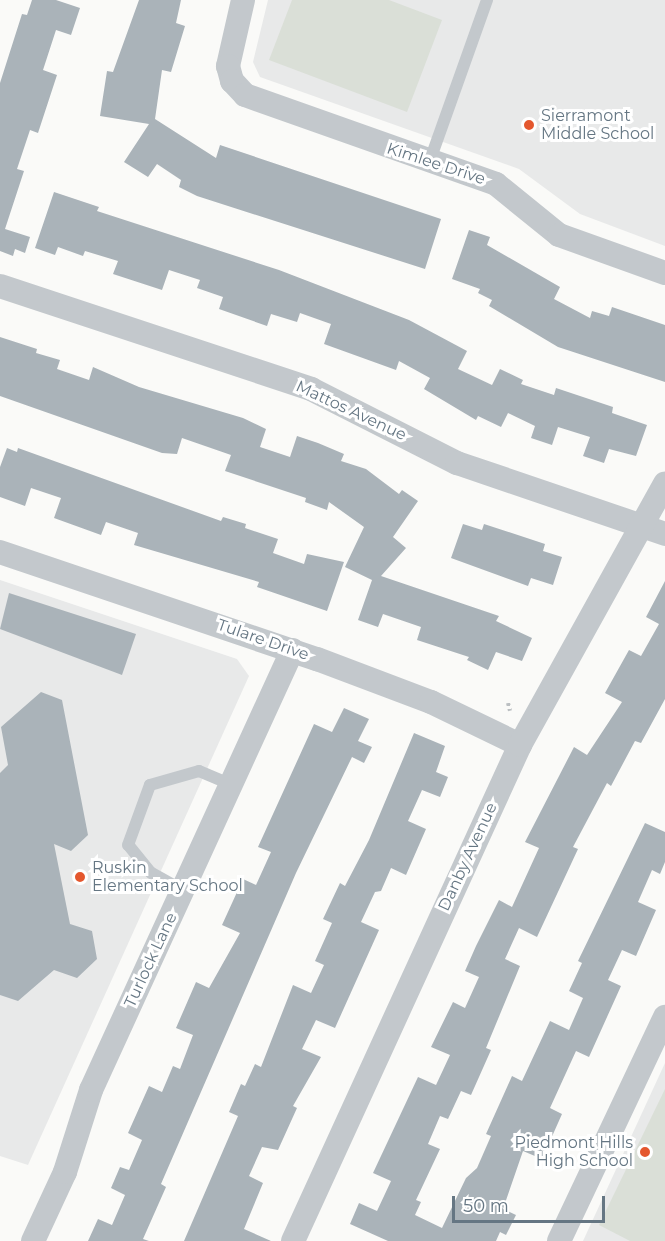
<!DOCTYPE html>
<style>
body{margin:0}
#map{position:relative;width:665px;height:1241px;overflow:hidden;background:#fafaf8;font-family:Montserrat,sans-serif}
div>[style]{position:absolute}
.built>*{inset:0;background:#e8e9e9}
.green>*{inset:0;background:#dadfd7}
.building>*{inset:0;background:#aab3b9}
.path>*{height:4px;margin-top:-2px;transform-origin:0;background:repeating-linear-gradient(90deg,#bbbfc2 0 3px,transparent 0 6px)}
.lane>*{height:12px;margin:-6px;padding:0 6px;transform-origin:6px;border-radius:6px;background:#c3c8cc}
.street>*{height:24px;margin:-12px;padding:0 12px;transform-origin:12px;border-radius:12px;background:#c3c8cc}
.dots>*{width:16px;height:16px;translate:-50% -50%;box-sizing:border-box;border:3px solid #fff;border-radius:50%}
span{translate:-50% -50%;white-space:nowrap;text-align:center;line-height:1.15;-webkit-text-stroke:6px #fff;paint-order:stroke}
.poi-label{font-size:16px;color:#657683}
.left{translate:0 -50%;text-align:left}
.right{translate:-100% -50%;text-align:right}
.street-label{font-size:16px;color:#657683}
.scale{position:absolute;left:452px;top:1196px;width:153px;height:27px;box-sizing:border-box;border:3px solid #657683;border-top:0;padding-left:8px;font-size:18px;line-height:21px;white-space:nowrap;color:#657683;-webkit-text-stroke:4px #fff;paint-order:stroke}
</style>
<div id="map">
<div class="built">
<i style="clip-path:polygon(268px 0,665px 0,665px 246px,580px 214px,519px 169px,260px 77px,253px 62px)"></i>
<i style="clip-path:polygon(0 580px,237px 659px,249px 676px,28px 1165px,0 1156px)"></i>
<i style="clip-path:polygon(665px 1063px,665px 1241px,583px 1241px)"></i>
</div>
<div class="green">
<i style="clip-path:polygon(292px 0,389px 0,442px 20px,407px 112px,269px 60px)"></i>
<i style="clip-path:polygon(665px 1089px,665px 1241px,630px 1241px,599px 1225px)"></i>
</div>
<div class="building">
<i style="clip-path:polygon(32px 0,56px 0,80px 8px,71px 35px,56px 30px,43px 70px,57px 75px,38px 133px,30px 130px,17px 169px,24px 171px,5px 229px,30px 237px,25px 253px,15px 249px,13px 256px,0 251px,0 83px,22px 14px,27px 15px)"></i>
<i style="clip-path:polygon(139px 0,181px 0,176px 23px,185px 26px,171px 72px,162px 70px,155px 119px,216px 158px,220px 145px,441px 219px,425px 269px,197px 196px,179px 187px,181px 180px,157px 164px,148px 177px,124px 162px,149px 124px,100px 116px,107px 71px,113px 72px)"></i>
<i style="clip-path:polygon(54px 192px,99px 207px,97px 211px,279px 270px,409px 320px,467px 351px,458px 369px,492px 385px,500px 369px,523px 380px,521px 384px,554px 395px,556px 388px,613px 407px,612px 413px,647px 425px,636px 456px,609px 449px,604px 463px,583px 456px,590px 437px,558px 427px,552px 445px,531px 438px,535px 426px,508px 413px,501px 427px,478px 416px,476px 420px,424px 389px,430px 378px,399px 361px,396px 370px,324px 344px,331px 324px,300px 313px,297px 322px,271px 314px,267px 326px,219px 309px,223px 297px,197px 288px,200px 280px,169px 270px,162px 290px,113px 274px,118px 261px,85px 251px,83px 256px,58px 247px,55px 255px,35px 248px)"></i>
<i style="clip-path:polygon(469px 230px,490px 237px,487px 245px,560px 287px,554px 299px,590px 318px,592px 311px,609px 316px,612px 307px,665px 325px,665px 382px,558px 347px,489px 306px,492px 300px,478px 293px,480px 289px,452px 279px)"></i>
<i style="clip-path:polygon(0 337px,37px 349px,36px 353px,60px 360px,57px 369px,89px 380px,93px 367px,139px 387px,243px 418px,266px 429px,260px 447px,290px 457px,297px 436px,318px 443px,344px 454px,341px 461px,366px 469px,399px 494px,402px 490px,418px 501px,393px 537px,406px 548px,381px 576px,499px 616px,496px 621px,532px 638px,522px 661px,496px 652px,488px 670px,467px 660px,469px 657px,417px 640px,421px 627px,383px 614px,378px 627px,358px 620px,372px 580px,345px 567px,364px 527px,329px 502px,327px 510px,305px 502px,306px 498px,225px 471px,231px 455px,182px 438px,177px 454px,162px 453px,0 396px)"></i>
<i style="clip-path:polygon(7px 448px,17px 452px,18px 448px,221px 521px,223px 517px,246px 524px,245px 528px,278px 539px,273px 553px,304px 564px,307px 554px,344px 562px,327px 611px,257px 587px,259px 582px,134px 545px,138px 533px,106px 522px,101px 535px,54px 518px,61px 498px,31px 488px,25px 506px,0 497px,0 467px)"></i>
<i style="clip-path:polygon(463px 524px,482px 530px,484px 524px,545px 544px,543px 551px,562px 557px,553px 585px,531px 578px,528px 586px,451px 558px)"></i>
<i style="clip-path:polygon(665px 581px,665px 699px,641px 743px,635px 741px,611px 786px,607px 783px,573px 847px,578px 849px,537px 937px,519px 928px,505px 959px,520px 966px,486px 1048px,491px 1050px,471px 1095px,461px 1091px,448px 1119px,440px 1116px,428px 1144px,440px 1149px,416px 1200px,421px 1202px,415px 1215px,442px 1228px,466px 1178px,477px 1168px,491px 1136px,486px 1134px,512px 1076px,522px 1081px,550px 1021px,569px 1030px,583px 998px,569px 991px,582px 963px,578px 961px,645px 823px,665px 832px,665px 862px,660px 874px,652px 870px,638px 902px,656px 910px,636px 956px,622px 950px,608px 980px,621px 986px,589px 1057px,576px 1051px,550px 1108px,562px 1114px,542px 1159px,523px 1151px,503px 1209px,516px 1215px,506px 1235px,500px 1232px,496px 1241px,388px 1241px,350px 1224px,359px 1203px,377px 1211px,391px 1181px,373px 1173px,418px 1077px,436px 1085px,450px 1055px,431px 1047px,453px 1002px,465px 1008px,479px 977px,465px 971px,476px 946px,499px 900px,512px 907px,539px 848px,525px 842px,574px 747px,587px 755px,622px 702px,605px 693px,629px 650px,641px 656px,659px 624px,646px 617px)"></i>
<i style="clip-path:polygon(9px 593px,136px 634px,122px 675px,0 629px)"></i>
<i style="clip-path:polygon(41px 692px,62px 700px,88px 835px,71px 851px,54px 844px,70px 924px,92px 931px,97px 959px,77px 978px,54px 970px,18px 1001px,0 995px,0 773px,8px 765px,1px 727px)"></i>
<i style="clip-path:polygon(344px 708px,369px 719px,358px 741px,372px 747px,364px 763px,352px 757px,296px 873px,161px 1184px,166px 1187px,143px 1239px,149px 1241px,88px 1241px,98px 1219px,112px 1225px,125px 1195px,111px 1188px,120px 1167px,129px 1170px,142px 1140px,128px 1133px,149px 1086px,162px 1092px,173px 1066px,180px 1069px,193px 1035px,176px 1028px,196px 982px,209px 988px,240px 933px,222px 925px,243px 879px,256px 885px,271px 852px,258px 847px,314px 724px,332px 732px)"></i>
<i style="clip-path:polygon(414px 733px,445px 746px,436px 772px,448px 777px,440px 797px,422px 790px,408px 821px,426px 829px,406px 875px,391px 868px,381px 891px,375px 892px,361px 922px,379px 930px,335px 1028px,316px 1020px,302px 1049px,321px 1057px,293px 1106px,297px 1108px,278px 1150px,262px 1147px,249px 1176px,263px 1183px,244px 1229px,271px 1241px,184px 1241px,238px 1116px,229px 1112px,241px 1084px,245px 1086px,255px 1064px,261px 1067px,293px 985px,311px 993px,324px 965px,315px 961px,332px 923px,323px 919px,340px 883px,345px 886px,369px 840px)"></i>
</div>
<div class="path">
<i style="left:508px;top:703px;width:8px;rotate:76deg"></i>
</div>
<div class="lane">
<i style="left:429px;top:163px;width:173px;rotate:-70.4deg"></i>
<i style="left:184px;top:891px;width:38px;rotate:-151deg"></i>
<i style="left:151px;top:873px;width:36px;rotate:-129deg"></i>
<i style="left:128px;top:845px;width:64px;rotate:-69.9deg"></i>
<i style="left:150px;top:785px;width:51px;rotate:-15.9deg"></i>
<i style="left:199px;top:771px;width:36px;rotate:23deg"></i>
</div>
<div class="street">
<i style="left:243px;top:0;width:68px;rotate:102.8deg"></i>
<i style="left:228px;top:66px;width:16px;rotate:75deg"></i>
<i style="left:232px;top:81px;width:19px;rotate:47deg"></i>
<i style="left:245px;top:95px;width:266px;rotate:19.5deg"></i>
<i style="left:496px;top:184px;width:81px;rotate:39deg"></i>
<i style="left:559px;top:235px;width:113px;rotate:19.7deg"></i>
<i style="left:0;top:286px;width:328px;rotate:18.3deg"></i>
<i style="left:311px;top:389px;width:164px;rotate:26.9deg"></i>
<i style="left:457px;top:463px;width:220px;rotate:18.8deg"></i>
<i style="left:0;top:552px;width:335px;rotate:18.7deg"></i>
<i style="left:317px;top:659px;width:122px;rotate:20.7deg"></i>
<i style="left:431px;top:702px;width:99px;rotate:25.8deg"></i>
<i style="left:33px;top:1241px;width:76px;rotate:-65.1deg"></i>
<i style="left:65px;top:1172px;width:86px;rotate:-72.4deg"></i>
<i style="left:91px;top:1090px;width:484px;rotate:-65.4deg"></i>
<i style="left:293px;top:1241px;width:545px;rotate:-65.41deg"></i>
<i style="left:520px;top:745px;width:299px;rotate:-61deg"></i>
<i style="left:559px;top:1241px;width:248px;rotate:-64.7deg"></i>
</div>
<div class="dots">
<i style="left:529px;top:125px;background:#e4572e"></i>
<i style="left:80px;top:877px;background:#e4572e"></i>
<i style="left:645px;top:1152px;background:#e4572e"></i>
</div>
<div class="poi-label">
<span class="left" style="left:541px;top:125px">Sierramont<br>Middle School</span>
<span class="left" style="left:92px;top:877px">Ruskin<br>Elementary School</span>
<span class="right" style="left:633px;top:1152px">Piedmont Hills<br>High School</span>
</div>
<div class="street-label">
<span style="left:436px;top:164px;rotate:18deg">Kimlee Drive</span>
<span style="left:351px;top:411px;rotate:25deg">Mattos Avenue</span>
<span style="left:263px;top:640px;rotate:19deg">Tulare Drive</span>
<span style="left:468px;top:857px;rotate:-65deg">Danby Avenue</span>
<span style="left:151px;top:960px;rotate:-65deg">Turlock Lane</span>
</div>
<div class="scale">50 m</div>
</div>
